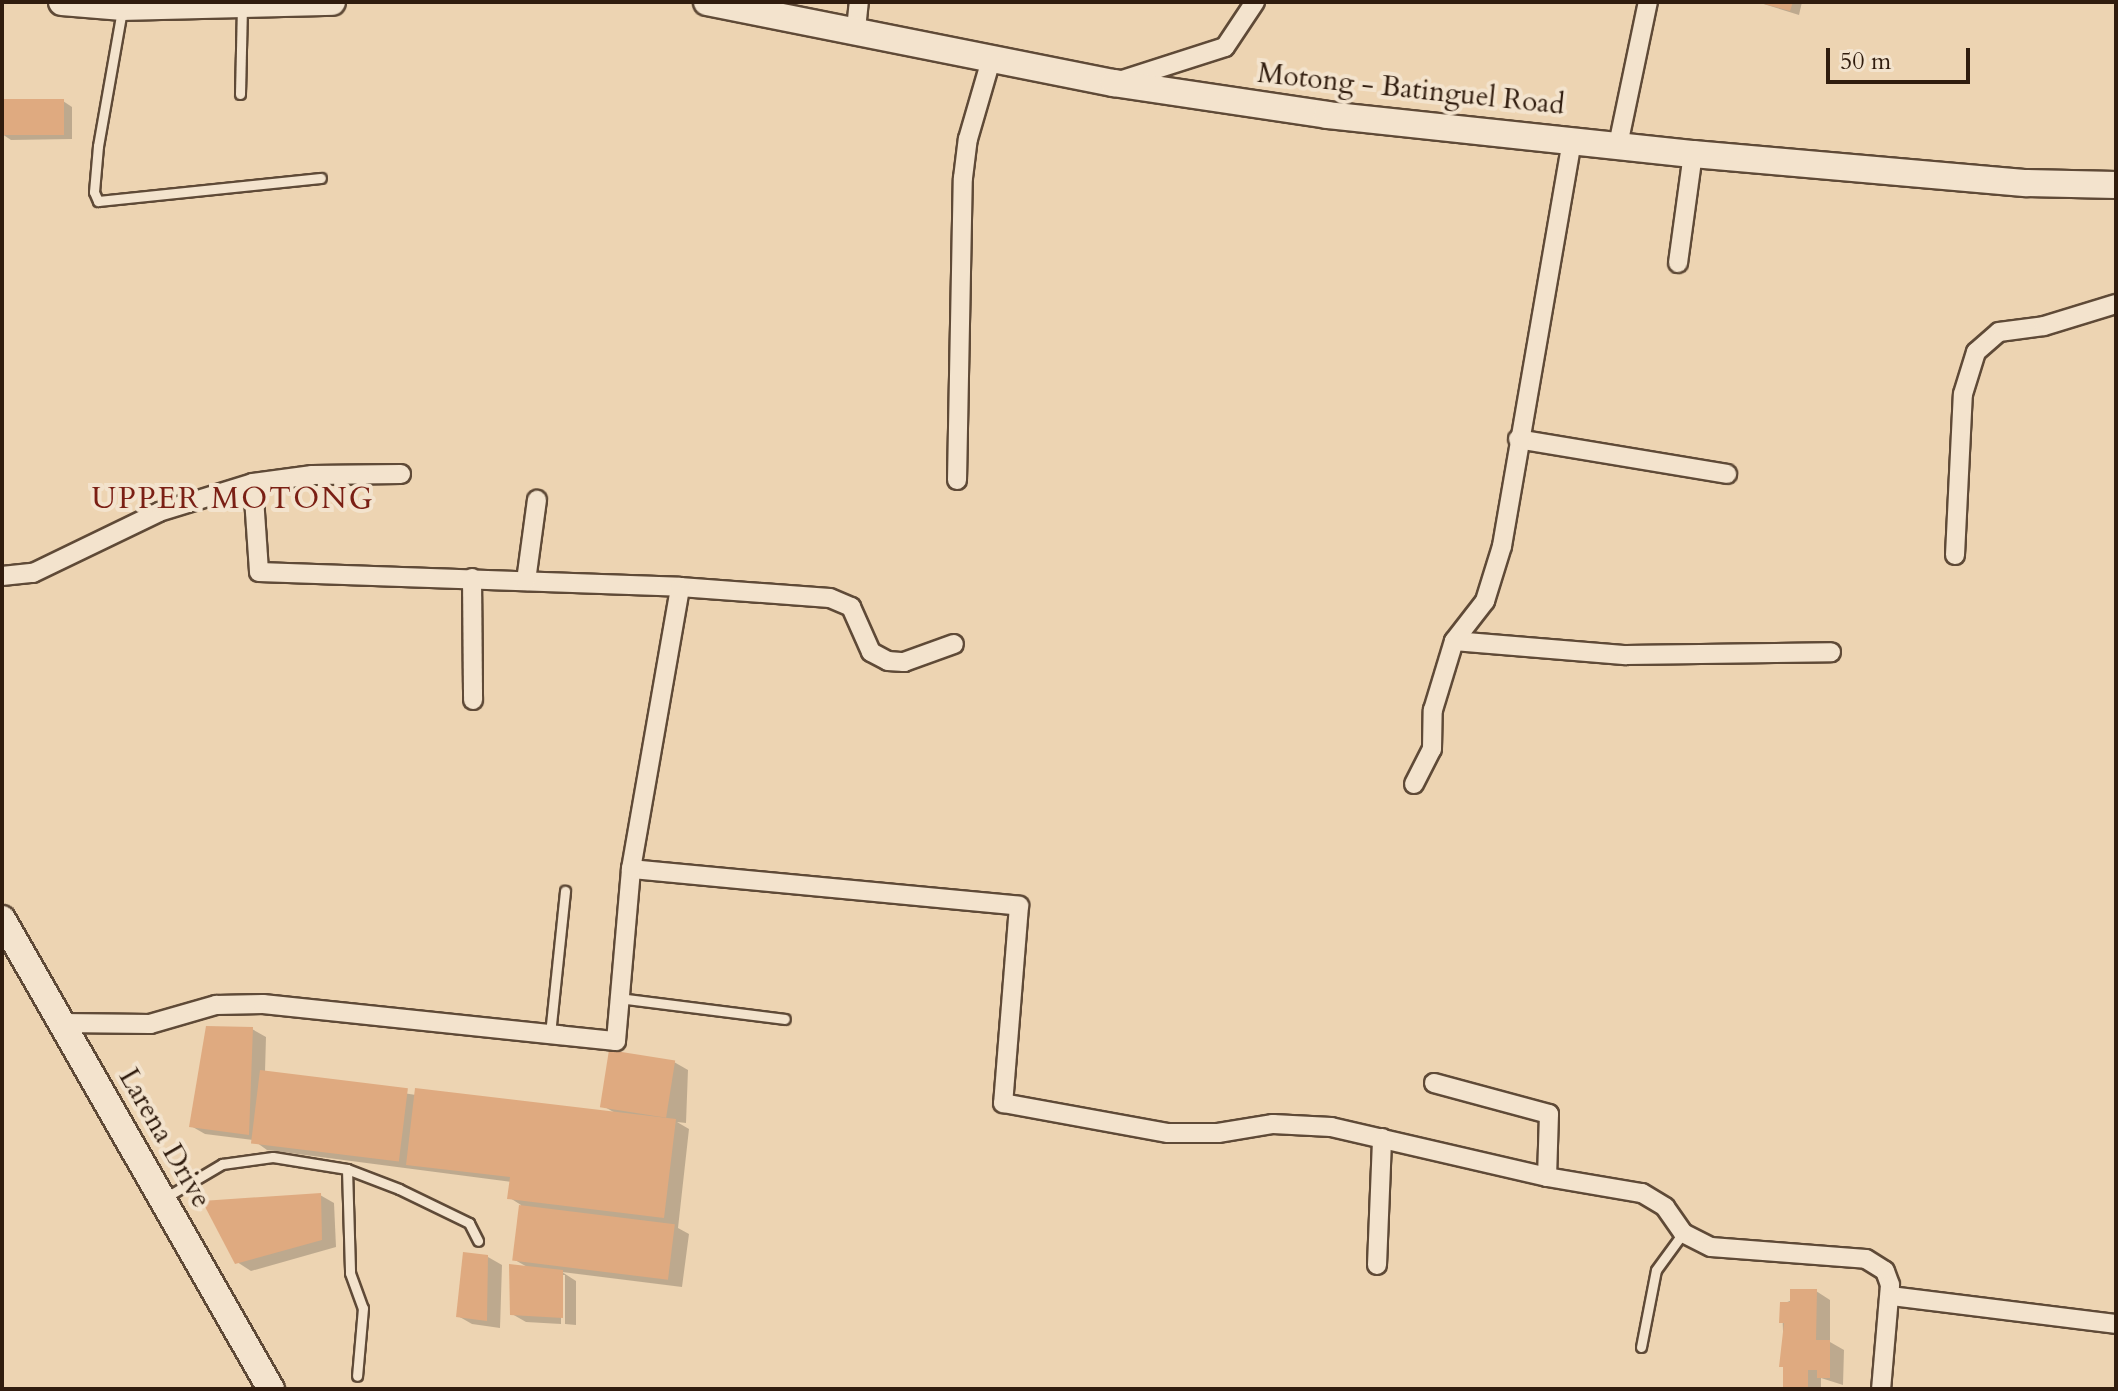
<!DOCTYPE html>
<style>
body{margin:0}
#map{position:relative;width:2118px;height:1391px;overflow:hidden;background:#edd4b2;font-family:Cardo,serif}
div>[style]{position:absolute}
.shadow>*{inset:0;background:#0003}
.building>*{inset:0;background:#dfaa80;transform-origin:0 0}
.roads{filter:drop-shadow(2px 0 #5f4a37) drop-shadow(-2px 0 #5f4a37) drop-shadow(0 2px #5f4a37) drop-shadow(0 -2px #5f4a37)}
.lane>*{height:9px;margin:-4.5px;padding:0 4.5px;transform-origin:4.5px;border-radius:4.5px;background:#f3e3cd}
.street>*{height:18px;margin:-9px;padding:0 9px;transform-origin:9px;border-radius:9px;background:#f3e3cd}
.secondary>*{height:26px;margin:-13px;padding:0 13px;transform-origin:13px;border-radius:13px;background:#f3e3cd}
span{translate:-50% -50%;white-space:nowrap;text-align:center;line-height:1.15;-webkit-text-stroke:8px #f3e3cd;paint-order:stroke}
.street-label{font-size:28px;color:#301c0e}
.neighbourhood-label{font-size:30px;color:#7a1f14;letter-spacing:2px}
.frame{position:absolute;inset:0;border:4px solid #301c0e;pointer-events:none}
.scale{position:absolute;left:1826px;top:48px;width:144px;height:36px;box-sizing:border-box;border:4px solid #301c0e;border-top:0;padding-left:10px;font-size:24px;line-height:28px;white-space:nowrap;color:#301c0e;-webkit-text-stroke:6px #f3e3cd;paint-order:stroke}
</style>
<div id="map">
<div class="shadow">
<i style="clip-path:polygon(1757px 2px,1802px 2px,1799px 15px)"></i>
<i style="clip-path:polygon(63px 101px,72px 107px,72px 139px,11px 140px,2px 134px,2px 102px)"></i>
<i style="clip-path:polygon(252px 1029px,266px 1037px,265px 1072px,416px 1095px,617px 1114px,603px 1106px,674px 1062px,688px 1070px,686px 1123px,677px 1122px,689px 1129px,678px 1228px,689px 1234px,682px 1287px,562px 1272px,576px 1281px,576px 1325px,565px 1324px,565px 1275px,561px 1275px,561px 1324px,526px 1322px,512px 1314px,529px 1268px,515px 1260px,521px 1205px,510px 1198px,512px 1182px,267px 1150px,253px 1140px,205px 1134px,191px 1126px)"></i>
<i style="clip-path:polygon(320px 1195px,334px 1203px,336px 1247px,251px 1271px,237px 1262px)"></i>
<i style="clip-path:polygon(488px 1257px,502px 1265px,500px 1328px,472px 1324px,458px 1316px)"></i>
<i style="clip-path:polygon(1816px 1291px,1830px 1300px,1830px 1342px,1844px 1350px,1843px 1385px,1821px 1378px,1821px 1389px,1790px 1389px,1785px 1386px,1782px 1304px)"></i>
</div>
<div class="building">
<i style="clip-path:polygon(1757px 2px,1793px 2px,1790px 11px)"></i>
<i style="left:64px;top:99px;width:36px;height:62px;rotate:90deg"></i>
<i style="clip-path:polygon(206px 1026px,253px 1027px,249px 1135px,189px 1127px)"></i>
<i style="left:609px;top:1050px;width:67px;height:58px;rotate:9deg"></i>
<i style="left:260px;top:1070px;width:149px;height:74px;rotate:7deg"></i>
<i style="clip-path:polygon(415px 1088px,676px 1119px,664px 1218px,507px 1199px,510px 1177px,406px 1165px)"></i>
<i style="clip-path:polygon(321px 1193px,322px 1240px,235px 1264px,202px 1201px)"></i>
<i style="left:519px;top:1205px;width:157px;height:56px;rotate:7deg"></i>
<i style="clip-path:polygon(463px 1252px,488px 1255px,487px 1321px,456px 1317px)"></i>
<i style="clip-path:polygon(509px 1264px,563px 1270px,563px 1318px,510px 1315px)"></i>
<i style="clip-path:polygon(1790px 1289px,1817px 1289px,1816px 1340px,1830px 1340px,1830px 1378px,1817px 1378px,1817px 1370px,1808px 1370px,1808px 1387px,1783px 1387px,1783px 1367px,1779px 1367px,1784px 1323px,1779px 1323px,1780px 1302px,1790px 1302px)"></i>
</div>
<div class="roads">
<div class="lane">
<i style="left:122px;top:10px;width:138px;rotate:100deg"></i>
<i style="left:98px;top:146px;width:46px;rotate:95deg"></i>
<i style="left:94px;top:192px;width:10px;rotate:66deg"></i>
<i style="left:98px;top:201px;width:224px;rotate:-5.9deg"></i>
<i style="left:240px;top:94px;width:89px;rotate:-88.7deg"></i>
<i style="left:619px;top:998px;width:167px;rotate:7.2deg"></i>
<i style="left:550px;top:1034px;width:144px;rotate:-84deg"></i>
<i style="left:347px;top:1169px;width:104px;rotate:88.3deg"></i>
<i style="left:350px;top:1273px;width:37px;rotate:70deg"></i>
<i style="left:363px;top:1308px;width:68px;rotate:95deg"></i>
<i style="left:163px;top:1199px;width:69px;rotate:-30.7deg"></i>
<i style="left:222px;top:1164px;width:51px;rotate:-7.8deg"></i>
<i style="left:273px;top:1157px;width:75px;rotate:9.2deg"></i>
<i style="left:347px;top:1169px;width:56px;rotate:21deg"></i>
<i style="left:399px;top:1189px;width:78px;rotate:25.9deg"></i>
<i style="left:469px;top:1223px;width:20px;rotate:63deg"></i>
<i style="left:1641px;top:1347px;width:78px;rotate:-79deg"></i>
<i style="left:1656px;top:1270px;width:46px;rotate:-53.9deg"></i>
</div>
<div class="street">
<i style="left:856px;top:29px;width:27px;rotate:-84deg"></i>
<i style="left:1119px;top:81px;width:111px;rotate:-17.8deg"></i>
<i style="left:1225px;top:47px;width:54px;rotate:-56.3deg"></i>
<i style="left:1618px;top:145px;width:146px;rotate:-78.2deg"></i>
<i style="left:1678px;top:263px;width:110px;rotate:-82.2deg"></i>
<i style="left:1518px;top:439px;width:212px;rotate:9.5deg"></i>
<i style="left:957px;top:480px;width:302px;rotate:-88.9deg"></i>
<i style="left:963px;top:178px;width:39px;rotate:-83deg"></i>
<i style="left:968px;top:139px;width:82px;rotate:-73.8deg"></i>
<i style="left:253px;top:483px;width:89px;rotate:86.1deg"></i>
<i style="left:259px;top:572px;width:421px;rotate:2deg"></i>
<i style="left:680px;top:587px;width:150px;rotate:4.2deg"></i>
<i style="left:830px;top:598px;width:23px;rotate:23deg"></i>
<i style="left:851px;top:607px;width:49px;rotate:66deg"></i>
<i style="left:871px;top:652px;width:19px;rotate:28deg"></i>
<i style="left:888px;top:661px;width:16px;rotate:4deg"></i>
<i style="left:904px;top:662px;width:53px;rotate:-19.8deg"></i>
<i style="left:1955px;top:555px;width:161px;rotate:-87.2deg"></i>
<i style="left:1963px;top:394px;width:44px;rotate:-72.8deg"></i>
<i style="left:1976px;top:352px;width:30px;rotate:-41deg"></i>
<i style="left:1999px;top:332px;width:45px;rotate:-7.6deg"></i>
<i style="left:2044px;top:326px;width:75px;rotate:-17deg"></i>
<i style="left:2px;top:576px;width:31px;rotate:-6deg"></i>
<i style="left:33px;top:573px;width:140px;rotate:-25.8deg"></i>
<i style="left:159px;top:512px;width:98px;rotate:-17.1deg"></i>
<i style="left:253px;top:483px;width:60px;rotate:-7.7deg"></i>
<i style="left:312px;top:475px;width:89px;rotate:-0.6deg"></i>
<i style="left:472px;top:578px;width:122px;rotate:89.5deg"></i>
<i style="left:526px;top:581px;width:82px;rotate:-82.3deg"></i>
<i style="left:1454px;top:641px;width:173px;rotate:4.7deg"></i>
<i style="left:1626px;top:655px;width:205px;rotate:-0.8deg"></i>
<i style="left:1414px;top:784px;width:39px;rotate:-63deg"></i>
<i style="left:1432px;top:749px;width:39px;rotate:-89deg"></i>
<i style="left:1433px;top:710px;width:72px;rotate:-73.1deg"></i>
<i style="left:1454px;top:641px;width:51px;rotate:-52.2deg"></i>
<i style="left:1485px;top:601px;width:58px;rotate:-72.8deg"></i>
<i style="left:1502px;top:546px;width:412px;rotate:-80.2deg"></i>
<i style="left:631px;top:869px;width:390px;rotate:5.4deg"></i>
<i style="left:1019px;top:906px;width:198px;rotate:94.6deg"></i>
<i style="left:1003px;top:1103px;width:168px;rotate:10.3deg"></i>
<i style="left:1168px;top:1133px;width:50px"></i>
<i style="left:1218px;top:1133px;width:56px;rotate:-9.3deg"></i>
<i style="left:1273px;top:1124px;width:58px;rotate:3deg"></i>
<i style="left:1331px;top:1127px;width:222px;rotate:13deg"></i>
<i style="left:1547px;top:1177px;width:96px;rotate:9.6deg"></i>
<i style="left:1642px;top:1193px;width:27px;rotate:31deg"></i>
<i style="left:1665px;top:1207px;width:32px;rotate:55deg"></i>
<i style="left:1683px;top:1233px;width:31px;rotate:27deg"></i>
<i style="left:1711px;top:1247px;width:155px;rotate:4.4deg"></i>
<i style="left:1866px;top:1259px;width:22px;rotate:32deg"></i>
<i style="left:1885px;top:1271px;width:15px;rotate:70deg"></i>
<i style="left:1890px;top:1285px;width:104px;rotate:94.9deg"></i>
<i style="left:62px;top:1023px;width:88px;rotate:0.7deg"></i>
<i style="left:150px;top:1024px;width:69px;rotate:-16.1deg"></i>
<i style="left:216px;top:1005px;width:47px;rotate:-1.2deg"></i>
<i style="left:263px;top:1004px;width:355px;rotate:6deg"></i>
<i style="left:616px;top:1041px;width:173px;rotate:-85deg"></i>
<i style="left:631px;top:869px;width:286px;rotate:-80.1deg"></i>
<i style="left:1434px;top:1083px;width:119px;rotate:15.1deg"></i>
<i style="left:1549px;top:1114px;width:63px;rotate:91.8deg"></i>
<i style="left:1377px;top:1265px;width:127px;rotate:-87.7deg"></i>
<i style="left:1891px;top:1296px;width:227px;rotate:7.1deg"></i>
</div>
<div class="secondary">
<i style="left:62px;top:2px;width:61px;rotate:4.7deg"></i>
<i style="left:123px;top:7px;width:209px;rotate:-1.4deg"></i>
<i style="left:707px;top:2px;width:415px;rotate:11.3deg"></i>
<i style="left:1114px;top:83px;width:215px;rotate:8.5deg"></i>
<i style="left:1327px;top:115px;width:368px;rotate:6.1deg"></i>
<i style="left:1693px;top:154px;width:335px;rotate:5deg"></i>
<i style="left:2027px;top:183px;width:89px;rotate:1.3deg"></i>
<i style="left:2px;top:919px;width:542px;rotate:60.22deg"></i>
</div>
</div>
<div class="street-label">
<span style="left:1411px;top:89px;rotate:6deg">Motong - Batinguel Road</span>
<span style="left:165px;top:1138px;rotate:60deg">Larena Drive</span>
</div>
<div class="neighbourhood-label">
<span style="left:233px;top:499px">UPPER MOTONG</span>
</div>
<div class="frame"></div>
<div class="scale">50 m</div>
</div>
